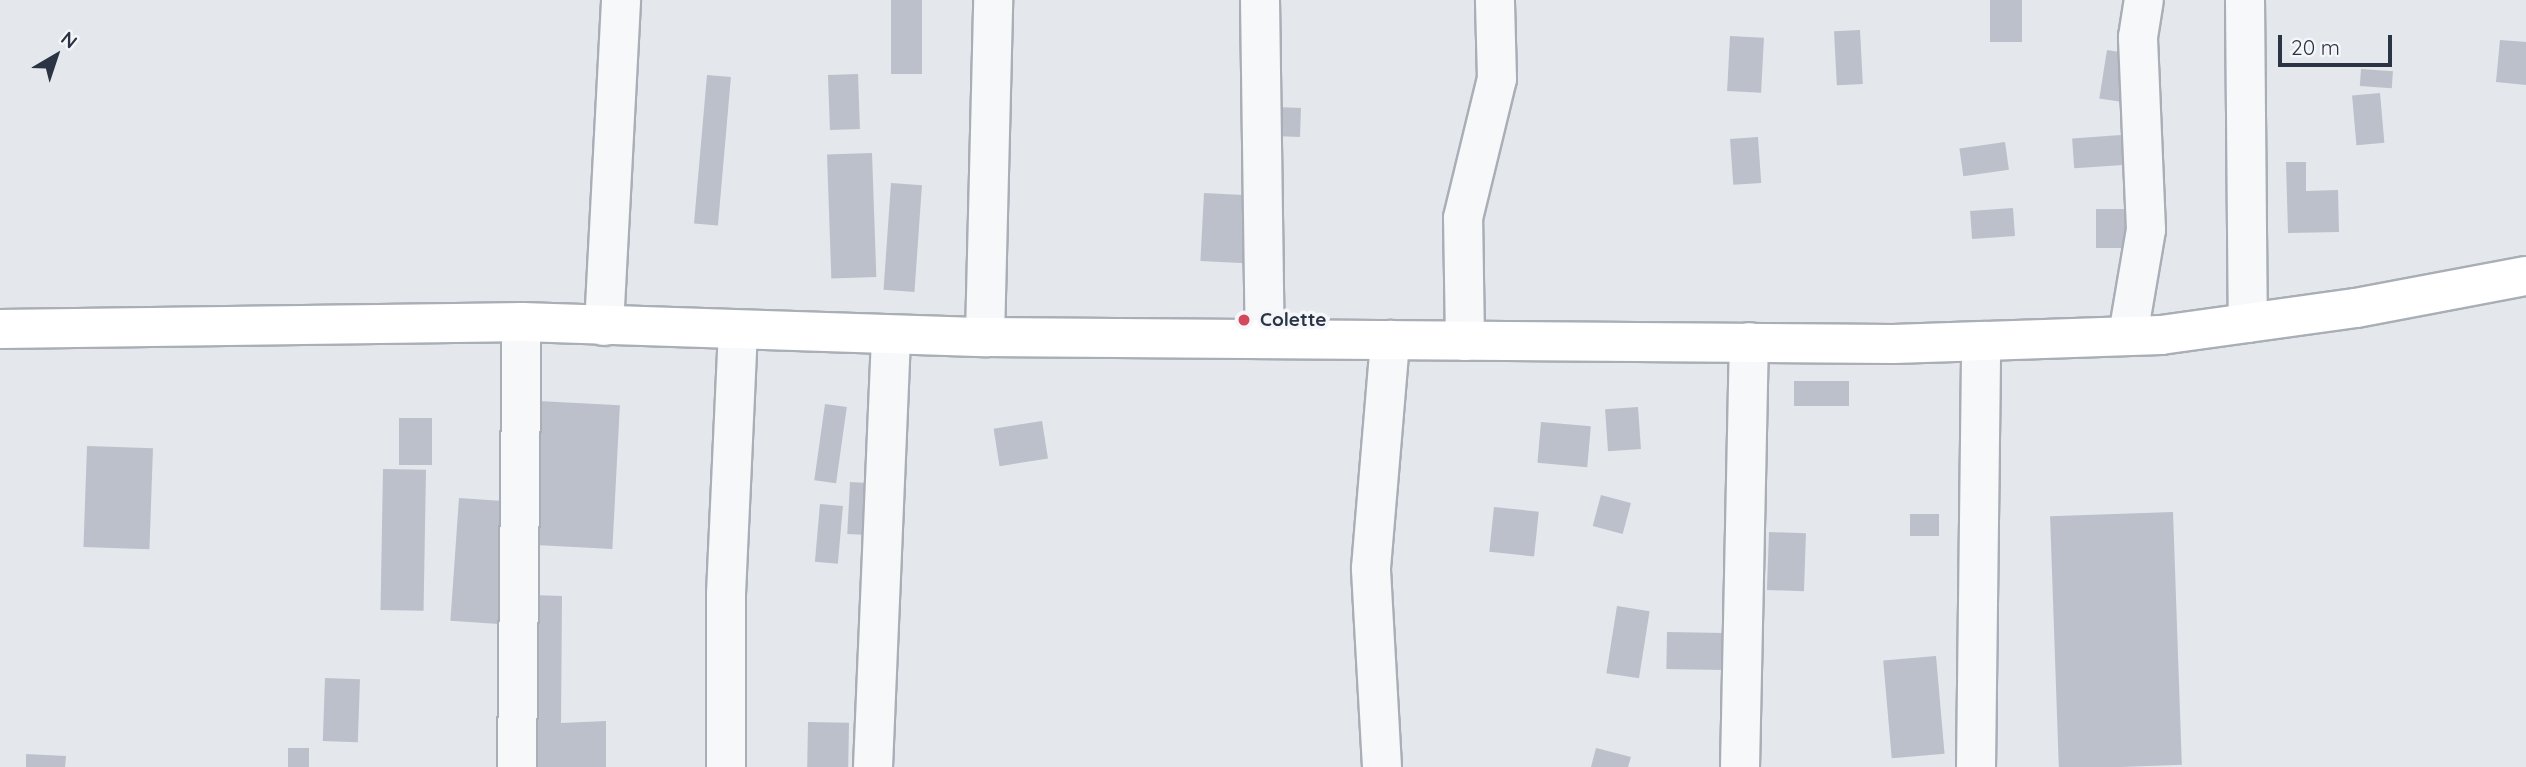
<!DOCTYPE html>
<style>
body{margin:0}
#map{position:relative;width:2526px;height:767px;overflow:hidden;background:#e4e7ec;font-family:Quicksand,sans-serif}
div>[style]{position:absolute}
.building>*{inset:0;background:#bbc0ca;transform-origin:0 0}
.roads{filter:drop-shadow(2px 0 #a9aeb7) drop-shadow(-2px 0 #a9aeb7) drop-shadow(0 2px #a9aeb7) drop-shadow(0 -2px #a9aeb7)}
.street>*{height:38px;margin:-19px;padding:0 19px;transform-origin:19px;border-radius:19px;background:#f7f8fa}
.secondary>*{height:38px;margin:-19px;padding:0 19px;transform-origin:19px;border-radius:19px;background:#fff}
.dots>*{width:19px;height:19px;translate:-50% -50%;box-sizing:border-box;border:4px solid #f4f6f9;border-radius:50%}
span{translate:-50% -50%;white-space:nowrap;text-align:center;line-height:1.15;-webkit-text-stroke:7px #f4f6f9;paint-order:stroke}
.poi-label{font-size:19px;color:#2b3445;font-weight:700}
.left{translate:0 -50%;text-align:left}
.north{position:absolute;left:21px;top:21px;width:70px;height:70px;-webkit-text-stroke:5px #f4f6f9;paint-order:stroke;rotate:39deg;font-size:19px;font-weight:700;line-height:28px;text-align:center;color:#2b3445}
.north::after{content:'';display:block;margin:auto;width:24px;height:32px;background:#2b3445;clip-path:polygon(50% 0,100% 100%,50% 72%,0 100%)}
.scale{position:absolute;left:2278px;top:35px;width:114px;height:32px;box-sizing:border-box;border:4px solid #2b3445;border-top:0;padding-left:9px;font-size:21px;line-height:24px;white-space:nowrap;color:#2b3445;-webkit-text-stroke:5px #f4f6f9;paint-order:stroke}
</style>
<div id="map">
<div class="building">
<i style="left:891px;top:0;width:31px;height:74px"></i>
<i style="left:1990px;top:0;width:32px;height:42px"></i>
<i style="left:1860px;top:30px;width:54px;height:26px;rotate:87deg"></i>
<i style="left:1730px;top:36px;width:34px;height:55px;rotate:3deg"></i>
<i style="clip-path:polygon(2500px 40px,2526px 42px,2526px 85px,2496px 82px)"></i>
<i style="left:2107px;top:50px;width:25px;height:49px;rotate:9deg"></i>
<i style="left:2361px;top:69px;width:32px;height:17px;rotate:4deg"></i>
<i style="left:858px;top:74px;width:55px;height:30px;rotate:88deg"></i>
<i style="left:707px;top:75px;width:24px;height:149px;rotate:5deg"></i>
<i style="left:2380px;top:93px;width:50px;height:28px;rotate:85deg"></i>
<i style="left:1275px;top:107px;width:26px;height:29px;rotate:2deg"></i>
<i style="left:2121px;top:135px;width:30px;height:49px;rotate:86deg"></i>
<i style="left:1758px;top:137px;width:46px;height:28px;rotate:86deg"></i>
<i style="left:2005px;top:142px;width:28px;height:46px;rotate:82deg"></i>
<i style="left:872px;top:153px;width:124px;height:45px;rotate:88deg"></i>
<i style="clip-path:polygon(2286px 162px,2306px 162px,2306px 191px,2338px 190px,2339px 232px,2288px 233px)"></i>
<i style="left:891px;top:183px;width:31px;height:107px;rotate:4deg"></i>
<i style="left:1204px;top:193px;width:45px;height:68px;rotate:3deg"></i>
<i style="left:2013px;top:208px;width:28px;height:43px;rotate:86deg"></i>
<i style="left:2096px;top:209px;width:32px;height:39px"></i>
<i style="left:1794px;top:381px;width:55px;height:25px"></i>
<i style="left:538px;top:401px;width:82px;height:144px;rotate:3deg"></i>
<i style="left:825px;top:404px;width:22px;height:77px;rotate:8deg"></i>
<i style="left:1638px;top:407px;width:42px;height:33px;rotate:86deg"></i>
<i style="left:399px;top:418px;width:33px;height:47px"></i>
<i style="left:1042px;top:421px;width:38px;height:49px;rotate:81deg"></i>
<i style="left:1541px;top:422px;width:50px;height:41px;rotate:5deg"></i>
<i style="left:87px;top:446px;width:66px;height:101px;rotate:2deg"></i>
<i style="left:383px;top:469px;width:43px;height:141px;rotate:1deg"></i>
<i style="left:850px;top:482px;width:22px;height:52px;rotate:3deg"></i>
<i style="left:1601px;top:495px;width:31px;height:32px;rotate:15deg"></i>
<i style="left:459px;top:498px;width:60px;height:123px;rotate:4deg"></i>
<i style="left:820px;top:504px;width:23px;height:58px;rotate:5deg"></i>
<i style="left:1494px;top:507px;width:45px;height:45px;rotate:6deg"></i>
<i style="left:2173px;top:512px;width:253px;height:123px;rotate:88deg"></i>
<i style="left:1910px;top:514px;width:29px;height:22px"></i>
<i style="left:1769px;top:532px;width:37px;height:58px;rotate:2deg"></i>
<i style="clip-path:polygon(531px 595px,562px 596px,561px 723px,606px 721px,606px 767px,530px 767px)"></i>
<i style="left:1617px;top:606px;width:33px;height:68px;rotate:9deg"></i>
<i style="left:1667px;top:632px;width:57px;height:37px;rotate:1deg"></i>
<i style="left:1936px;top:656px;width:98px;height:53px;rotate:85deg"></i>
<i style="left:325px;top:678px;width:35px;height:63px;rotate:2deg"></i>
<i style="left:808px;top:722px;width:41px;height:45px;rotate:1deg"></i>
<i style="left:288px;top:748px;width:21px;height:19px"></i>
<i style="clip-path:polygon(1596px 748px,1631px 757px,1628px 767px,1591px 767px)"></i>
<i style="clip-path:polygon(26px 754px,66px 756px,65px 767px,26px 767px)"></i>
</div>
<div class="roads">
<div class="street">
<i style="left:1260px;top:0;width:339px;rotate:89.2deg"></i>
<i style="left:2245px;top:0;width:323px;rotate:89.5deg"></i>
<i style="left:604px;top:326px;width:326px;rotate:-87deg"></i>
<i style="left:2128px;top:335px;width:107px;rotate:-80.3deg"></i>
<i style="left:2146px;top:230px;width:193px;rotate:-92.4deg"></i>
<i style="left:2138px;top:37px;width:37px;rotate:-81deg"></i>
<i style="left:985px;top:337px;width:337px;rotate:-88.6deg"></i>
<i style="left:1465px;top:341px;width:123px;rotate:-90.9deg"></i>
<i style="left:1463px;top:218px;width:143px;rotate:-76.3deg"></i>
<i style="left:1497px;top:79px;width:79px;rotate:-91.5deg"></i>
<i style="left:517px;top:767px;width:445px;rotate:-89.4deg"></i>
<i style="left:726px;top:767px;width:173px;rotate:-90deg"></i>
<i style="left:726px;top:594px;width:264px;rotate:-87.4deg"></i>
<i style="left:873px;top:767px;width:432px;rotate:-87.6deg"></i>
<i style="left:1382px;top:767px;width:199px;rotate:-93.2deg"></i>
<i style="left:1371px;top:568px;width:229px;rotate:-85.2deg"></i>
<i style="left:1740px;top:767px;width:425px;rotate:-88.8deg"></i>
<i style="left:1976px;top:767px;width:426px;rotate:-89.3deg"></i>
</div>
<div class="secondary">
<i style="left:0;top:329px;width:522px;rotate:-0.77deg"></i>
<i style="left:522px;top:322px;width:463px;rotate:1.9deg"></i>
<i style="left:985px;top:337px;width:908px;rotate:0.44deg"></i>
<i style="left:1893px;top:344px;width:268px;rotate:-1.9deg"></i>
<i style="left:2161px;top:335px;width:197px;rotate:-7.9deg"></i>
<i style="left:2356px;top:308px;width:173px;rotate:-10.7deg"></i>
</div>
</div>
<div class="dots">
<i style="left:1244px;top:320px;background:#d1495b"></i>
</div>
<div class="poi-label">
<span class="left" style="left:1260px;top:320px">Colette</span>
</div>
<div class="north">N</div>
<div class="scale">20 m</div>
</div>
